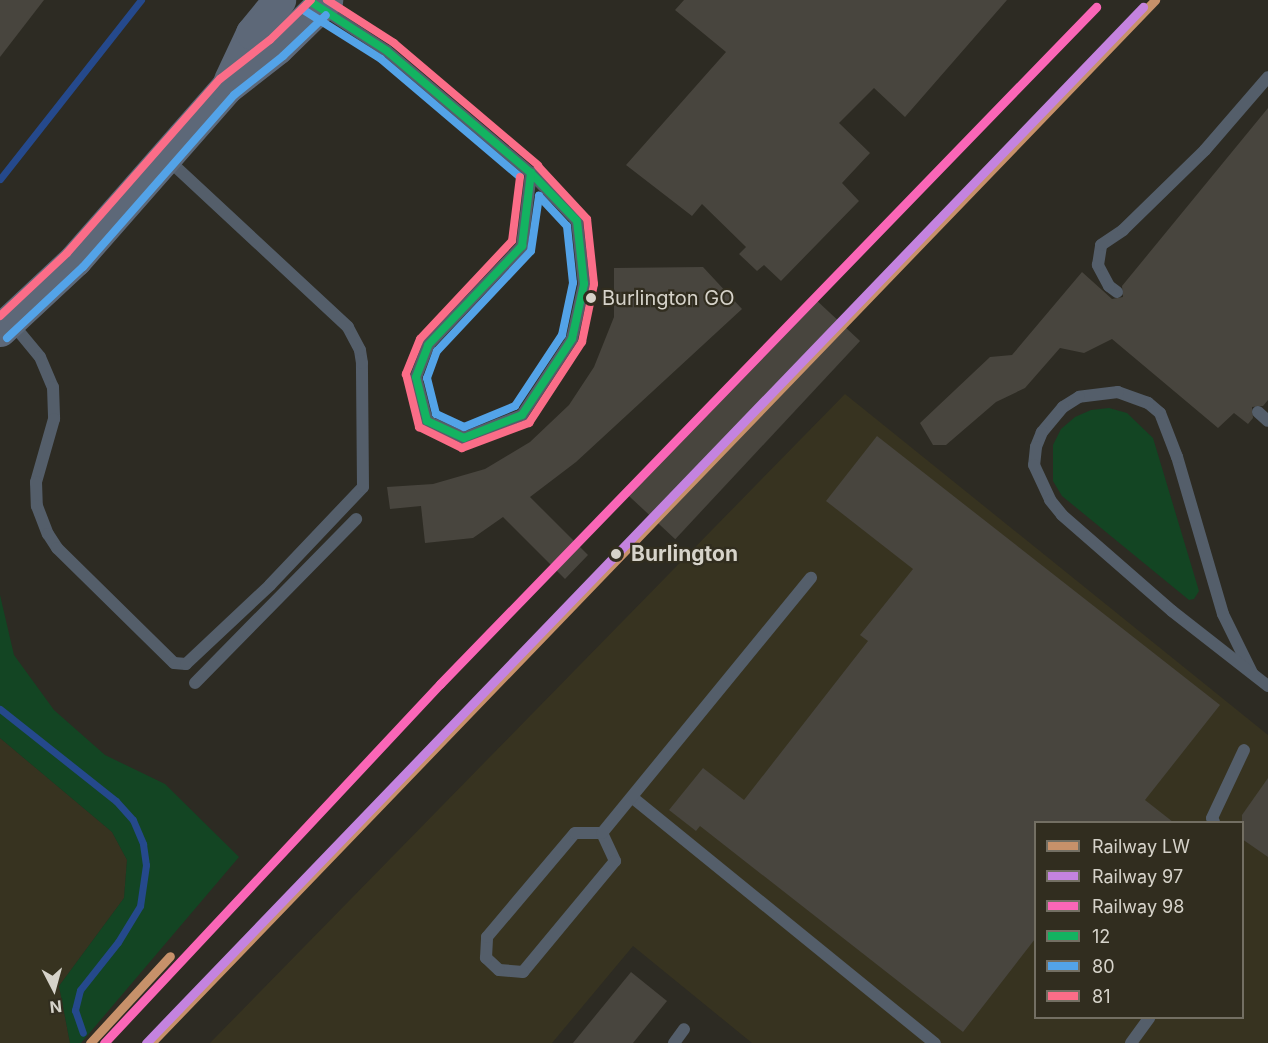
<!DOCTYPE html>
<style>
body{margin:0}
#map{position:relative;width:1268px;height:1043px;overflow:hidden;background:#2d2b23;font-family:Inter,sans-serif}
div>[style]{position:absolute}
.built>*{inset:0;background:#373320}
.green>*{inset:0;background:#134523}
.stream>*{height:7px;margin:-3.5px;padding:0 3.5px;transform-origin:3.5px;border-radius:3.5px;background:#25498c}
.building>*{inset:0;background:#48453e;transform-origin:0 0}
.lane>*{height:12px;margin:-6px;padding:0 6px;transform-origin:6px;border-radius:6px;background:#545e6a}
.secondary>*{height:33px;margin:-16.5px;padding:0 16.5px;transform-origin:16.5px;border-radius:16.5px;background:#5d6878}
.bus-1>*{height:8px;margin:-4px;padding:0 4px;transform-origin:4px;border-radius:4px;background:#13b361}
.bus-2>*{height:8px;margin:-4px;padding:0 4px;transform-origin:4px;border-radius:4px;background:#53a3e8}
.bus-3>*{height:8px;margin:-4px;padding:0 4px;transform-origin:4px;border-radius:4px;background:#fb6d88}
.rail-1>*{height:9px;margin:-4.5px;padding:0 4.5px;transform-origin:4.5px;border-radius:4.5px;background:#c7916a}
.rail-2>*{height:9px;margin:-4.5px;padding:0 4.5px;transform-origin:4.5px;border-radius:4.5px;background:#c483df}
.rail-3>*{height:9px;margin:-4.5px;padding:0 4.5px;transform-origin:4.5px;border-radius:4.5px;background:#fa66b7}
.dots>*{width:16px;height:16px;translate:-50% -50%;box-sizing:border-box;border:3px solid #312d1f;border-radius:50%}
span{translate:-50% -50%;white-space:nowrap;text-align:center;line-height:1.15;-webkit-text-stroke:4.5px #312d1f;paint-order:stroke}
.bus-label{font-size:20px;color:#d6d3ca}
.left{translate:0 -50%;text-align:left}
.stop-label{font-size:21px;color:#d6d3ca;font-weight:700}
.legend{position:absolute;left:1034px;top:821px;width:210px;height:198px;box-sizing:border-box;background:#312d1f;border:2px solid #736f63;margin:0;padding:8px 10px;list-style:none;font-size:18px;color:#d6d3ca}
.legend li{display:flex;align-items:center;gap:12px;height:30px}
.legend b{width:30px;border:2px solid #736f63}
.north{position:absolute;left:24px;top:959px;width:60px;height:60px;-webkit-text-stroke:4px #312d1f;paint-order:stroke;rotate:174deg;font-size:16px;font-weight:700;line-height:24px;text-align:center;color:#d6d3ca}
.north::after{content:'';display:block;margin:auto;width:21px;height:27px;background:#d6d3ca;clip-path:polygon(50% 0,100% 100%,50% 72%,0 100%)}
</style>
<div id="map">
<div class="built">
<i style="clip-path:polygon(evenodd,845px 394px,1268px 735px,1268px 1043px,752px 1043px,633px 946px,552px 1043px,210px 1043px,845px 394px,1036px 822px,1242px 822px,1242px 1018px,1036px 1018px,1036px 822px)"></i>
<i style="clip-path:polygon(0 738px,112px 832px,127px 860px,124px 898px,59px 986px,70px 1043px,0 1043px)"></i>
</div>
<div class="green">
<i style="clip-path:polygon(1109px 408px,1127px 413px,1153px 438px,1199px 591px,1194px 599px,1189px 600px,1062px 496px,1053px 481px,1053px 445px,1061px 429px,1075px 417px,1091px 410px)"></i>
<i style="clip-path:polygon(0 595px,14px 655px,54px 710px,105px 755px,165px 784px,239px 857px,81px 1043px,70px 1043px,59px 986px,124px 898px,127px 860px,112px 832px,0 738px)"></i>
</div>
<div class="stream">
<i style="left:0;top:179px;width:228px;rotate:-51.8deg"></i>
<i style="left:0;top:709px;width:148px;rotate:38.4deg"></i>
<i style="left:116px;top:801px;width:25px;rotate:48deg"></i>
<i style="left:133px;top:820px;width:26px;rotate:67deg"></i>
<i style="left:143px;top:844px;width:21px;rotate:82deg"></i>
<i style="left:146px;top:865px;width:41px;rotate:98.3deg"></i>
<i style="left:140px;top:906px;width:42px;rotate:121.4deg"></i>
<i style="left:118px;top:942px;width:61px;rotate:128.4deg"></i>
<i style="left:80px;top:990px;width:21px;rotate:104deg"></i>
<i style="left:75px;top:1010px;width:24px;rotate:71deg"></i>
</div>
<div class="building">
<i style="clip-path:polygon(0 0,44px 0,0 57px)"></i>
<i style="clip-path:polygon(684px 0,1007px 0,905px 117px,874px 88px,839px 123px,870px 153px,842px 183px,859px 201px,781px 281px,764px 265px,757px 271px,739px 254px,746px 247px,702px 204px,692px 216px,626px 165px,726px 52px,675px 10px)"></i>
<i style="clip-path:polygon(1268px 108px,1268px 400px,1263px 406px,1252px 407px,1253px 418px,1248px 424px,1234px 413px,1218px 428px,1112px 339px,1084px 353px,1060px 348px,1025px 388px,996px 402px,946px 445px,933px 445px,920px 423px,990px 357px,1012px 355px,1082px 272px,1112px 299px,1123px 297px,1122px 286px)"></i>
<i style="clip-path:polygon(703px 267px,742px 309px,576px 462px,530px 497px,588px 555px,565px 579px,503px 517px,473px 538px,425px 543px,421px 506px,390px 509px,387px 487px,433px 484px,485px 469px,530px 442px,569px 405px,594px 367px,614px 317px,614px 268px)"></i>
<i style="left:814px;top:298px;width:63px;height:271px;rotate:43deg"></i>
<i style="clip-path:polygon(877px 436px,1220px 705px,1145px 800px,1173px 822px,1035px 822px,1035px 939px,963px 1032px,700px 826px,696px 831px,669px 810px,703px 768px,744px 800px,868px 641px,860px 635px,913px 569px,826px 501px)"></i>
<i style="clip-path:polygon(1268px 778px,1268px 857px,1242px 839px,1242px 815px)"></i>
<i style="clip-path:polygon(631px 972px,667px 1001px,633px 1043px,573px 1043px)"></i>
</div>
<div class="lane">
<i style="left:320px;top:7px;width:80px;rotate:33.3deg"></i>
<i style="left:387px;top:51px;width:189px;rotate:40.3deg"></i>
<i style="left:531px;top:173px;width:66px;rotate:46.2deg"></i>
<i style="left:577px;top:221px;width:63px;rotate:83.7deg"></i>
<i style="left:584px;top:284px;width:56px;rotate:102.3deg"></i>
<i style="left:572px;top:339px;width:91px;rotate:123.3deg"></i>
<i style="left:522px;top:415px;width:62px;rotate:158.4deg"></i>
<i style="left:464px;top:438px;width:41px;rotate:-155.3deg"></i>
<i style="left:427px;top:421px;width:45px;rotate:-104deg"></i>
<i style="left:416px;top:377px;width:34px;rotate:-69deg"></i>
<i style="left:428px;top:345px;width:137px;rotate:-46.5deg"></i>
<i style="left:522px;top:246px;width:74px;rotate:-83deg"></i>
<i style="left:1117px;top:292px;width:10px;rotate:-143deg"></i>
<i style="left:1109px;top:286px;width:24px;rotate:-118deg"></i>
<i style="left:1098px;top:265px;width:20px;rotate:-81deg"></i>
<i style="left:1101px;top:245px;width:27px;rotate:-34deg"></i>
<i style="left:1123px;top:230px;width:115px;rotate:-44.3deg"></i>
<i style="left:1205px;top:150px;width:96px;rotate:-49.2deg"></i>
<i style="left:11px;top:322px;width:45px;rotate:50.4deg"></i>
<i style="left:40px;top:357px;width:33px;rotate:67deg"></i>
<i style="left:53px;top:387px;width:32px;rotate:88deg"></i>
<i style="left:54px;top:419px;width:66px;rotate:105.9deg"></i>
<i style="left:36px;top:482px;width:24px;rotate:88deg"></i>
<i style="left:37px;top:506px;width:30px;rotate:69deg"></i>
<i style="left:48px;top:534px;width:17px;rotate:57deg"></i>
<i style="left:57px;top:548px;width:164px;rotate:44.5deg"></i>
<i style="left:174px;top:663px;width:12px;rotate:5deg"></i>
<i style="left:186px;top:664px;width:115px;rotate:-43.2deg"></i>
<i style="left:270px;top:585px;width:135px;rotate:-46.5deg"></i>
<i style="left:363px;top:487px;width:124px;rotate:-90.5deg"></i>
<i style="left:362px;top:363px;width:13px;rotate:-99deg"></i>
<i style="left:360px;top:350px;width:26px;rotate:-118deg"></i>
<i style="left:348px;top:327px;width:248px;rotate:-137.1deg"></i>
<i style="left:1258px;top:412px;width:13px;rotate:42deg"></i>
<i style="left:1252px;top:673px;width:66px;rotate:-116.2deg"></i>
<i style="left:1223px;top:614px;width:164px;rotate:-106.3deg"></i>
<i style="left:1177px;top:457px;width:47px;rotate:-111.1deg"></i>
<i style="left:1160px;top:413px;width:16px;rotate:-140deg"></i>
<i style="left:1148px;top:403px;width:32px;rotate:-160deg"></i>
<i style="left:1118px;top:392px;width:39px;rotate:173deg"></i>
<i style="left:1079px;top:397px;width:19px;rotate:148deg"></i>
<i style="left:1063px;top:407px;width:33px;rotate:130deg"></i>
<i style="left:1042px;top:432px;width:16px;rotate:112deg"></i>
<i style="left:1036px;top:447px;width:18px;rotate:96deg"></i>
<i style="left:1034px;top:465px;width:38px;rotate:65deg"></i>
<i style="left:1050px;top:500px;width:19px;rotate:51deg"></i>
<i style="left:1062px;top:515px;width:146px;rotate:41.1deg"></i>
<i style="left:1172px;top:611px;width:122px;rotate:38deg"></i>
<i style="left:195px;top:683px;width:230px;rotate:-45.5deg"></i>
<i style="left:633px;top:798px;width:389px;rotate:39.1deg"></i>
<i style="left:1214px;top:822px;width:4px;rotate:-117deg"></i>
<i style="left:1212px;top:818px;width:75px;rotate:-64.8deg"></i>
<i style="left:602px;top:833px;width:31px;rotate:65deg"></i>
<i style="left:615px;top:861px;width:144px;rotate:129.7deg"></i>
<i style="left:523px;top:972px;width:24px;rotate:-175deg"></i>
<i style="left:499px;top:970px;width:18px;rotate:-137deg"></i>
<i style="left:486px;top:958px;width:21px;rotate:-87deg"></i>
<i style="left:487px;top:937px;width:136px;rotate:-49.8deg"></i>
<i style="left:575px;top:833px;width:27px"></i>
<i style="left:602px;top:833px;width:330px;rotate:-50.7deg"></i>
<i style="left:674px;top:1043px;width:17px;rotate:-54deg"></i>
<i style="left:1131px;top:1043px;width:31px;rotate:-54deg"></i>
</div>
<div class="secondary">
<i style="left:230px;top:80px;width:52px;rotate:-64.9deg"></i>
<i style="left:252px;top:33px;width:43px;rotate:-50.7deg"></i>
<i style="left:0;top:330px;width:103px;rotate:-43deg"></i>
<i style="left:75px;top:260px;width:230px;rotate:-48.7deg"></i>
<i style="left:227px;top:87px;width:63px;rotate:-38deg"></i>
<i style="left:277px;top:48px;width:69px;rotate:-44.4deg"></i>
</div>
<div class="bus-1">
<i style="left:308px;top:0;width:94px;rotate:32.8deg"></i>
<i style="left:387px;top:51px;width:189px;rotate:40.3deg"></i>
<i style="left:531px;top:173px;width:66px;rotate:46.2deg"></i>
<i style="left:577px;top:221px;width:63px;rotate:83.7deg"></i>
<i style="left:584px;top:284px;width:56px;rotate:102.3deg"></i>
<i style="left:572px;top:339px;width:91px;rotate:123.3deg"></i>
<i style="left:522px;top:415px;width:62px;rotate:158.4deg"></i>
<i style="left:464px;top:438px;width:41px;rotate:-155.3deg"></i>
<i style="left:427px;top:421px;width:45px;rotate:-104deg"></i>
<i style="left:416px;top:377px;width:34px;rotate:-69deg"></i>
<i style="left:428px;top:345px;width:137px;rotate:-46.5deg"></i>
<i style="left:522px;top:246px;width:74px;rotate:-83deg"></i>
</div>
<div class="bus-2">
<i style="left:302px;top:9px;width:93px;rotate:32.3deg"></i>
<i style="left:381px;top:59px;width:182px;rotate:40.3deg"></i>
<i style="left:539px;top:196px;width:41px;rotate:47deg"></i>
<i style="left:567px;top:226px;width:57px;rotate:84deg"></i>
<i style="left:573px;top:283px;width:53px;rotate:101.9deg"></i>
<i style="left:562px;top:335px;width:85px;rotate:123.5deg"></i>
<i style="left:515px;top:406px;width:55px;rotate:157.6deg"></i>
<i style="left:464px;top:427px;width:31px;rotate:-155deg"></i>
<i style="left:436px;top:414px;width:37px;rotate:-104deg"></i>
<i style="left:427px;top:378px;width:29px;rotate:-70deg"></i>
<i style="left:437px;top:351px;width:137px;rotate:-46.8deg"></i>
<i style="left:531px;top:251px;width:56px;rotate:-81.7deg"></i>
<i style="left:7px;top:338px;width:104px;rotate:-43.1deg"></i>
<i style="left:83px;top:267px;width:229px;rotate:-48.7deg"></i>
<i style="left:234px;top:95px;width:63px;rotate:-38.5deg"></i>
<i style="left:283px;top:56px;width:59px;rotate:-43.6deg"></i>
</div>
<div class="bus-3">
<i style="left:327px;top:0;width:80px;rotate:32.7deg"></i>
<i style="left:394px;top:43px;width:189px;rotate:40.3deg"></i>
<i style="left:520px;top:177px;width:64px;rotate:97.1deg"></i>
<i style="left:512px;top:241px;width:134px;rotate:133.2deg"></i>
<i style="left:420px;top:339px;width:38px;rotate:112deg"></i>
<i style="left:406px;top:374px;width:55px;rotate:76.2deg"></i>
<i style="left:419px;top:427px;width:48px;rotate:26deg"></i>
<i style="left:462px;top:448px;width:72px;rotate:-20.5deg"></i>
<i style="left:529px;top:423px;width:97px;rotate:-56.8deg"></i>
<i style="left:582px;top:342px;width:59px;rotate:-78.3deg"></i>
<i style="left:594px;top:284px;width:65px;rotate:-96.1deg"></i>
<i style="left:587px;top:219px;width:72px;rotate:-132.8deg"></i>
<i style="left:0;top:316px;width:92px;rotate:-43.2deg"></i>
<i style="left:67px;top:253px;width:232px;rotate:-48.7deg"></i>
<i style="left:220px;top:79px;width:63px;rotate:-38deg"></i>
<i style="left:270px;top:40px;width:57px;rotate:-44.3deg"></i>
</div>
<div class="rail-1">
<i style="left:90px;top:1043px;width:118px;rotate:-47.4deg"></i>
<i style="left:151px;top:1043px;width:1448px;rotate:-46.09deg"></i>
</div>
<div class="rail-2">
<i style="left:146px;top:1043px;width:1438px;rotate:-46.1deg"></i>
</div>
<div class="rail-3">
<i style="left:104px;top:1043px;width:492px;rotate:-46.9deg"></i>
<i style="left:440px;top:684px;width:943px;rotate:-45.9deg"></i>
</div>
<div class="dots">
<i style="left:591px;top:298px;background:#d6d3ca"></i>
<i style="left:616px;top:554px;background:#d6d3ca"></i>
</div>
<div class="bus-label">
<span class="left" style="left:602px;top:298px">Burlington GO</span>
</div>
<div class="stop-label">
<span class="left" style="left:631px;top:554px">Burlington</span>
</div>
<ul class="legend">
<li><b style="height:8px;background:#c7916a"></b>Railway LW</li>
<li><b style="height:8px;background:#c483df"></b>Railway 97</li>
<li><b style="height:8px;background:#fa66b7"></b>Railway 98</li>
<li><b style="height:8px;background:#13b361"></b>12</li>
<li><b style="height:8px;background:#53a3e8"></b>80</li>
<li><b style="height:8px;background:#fb6d88"></b>81</li>
</ul>
<div class="north">N</div>
</div>
